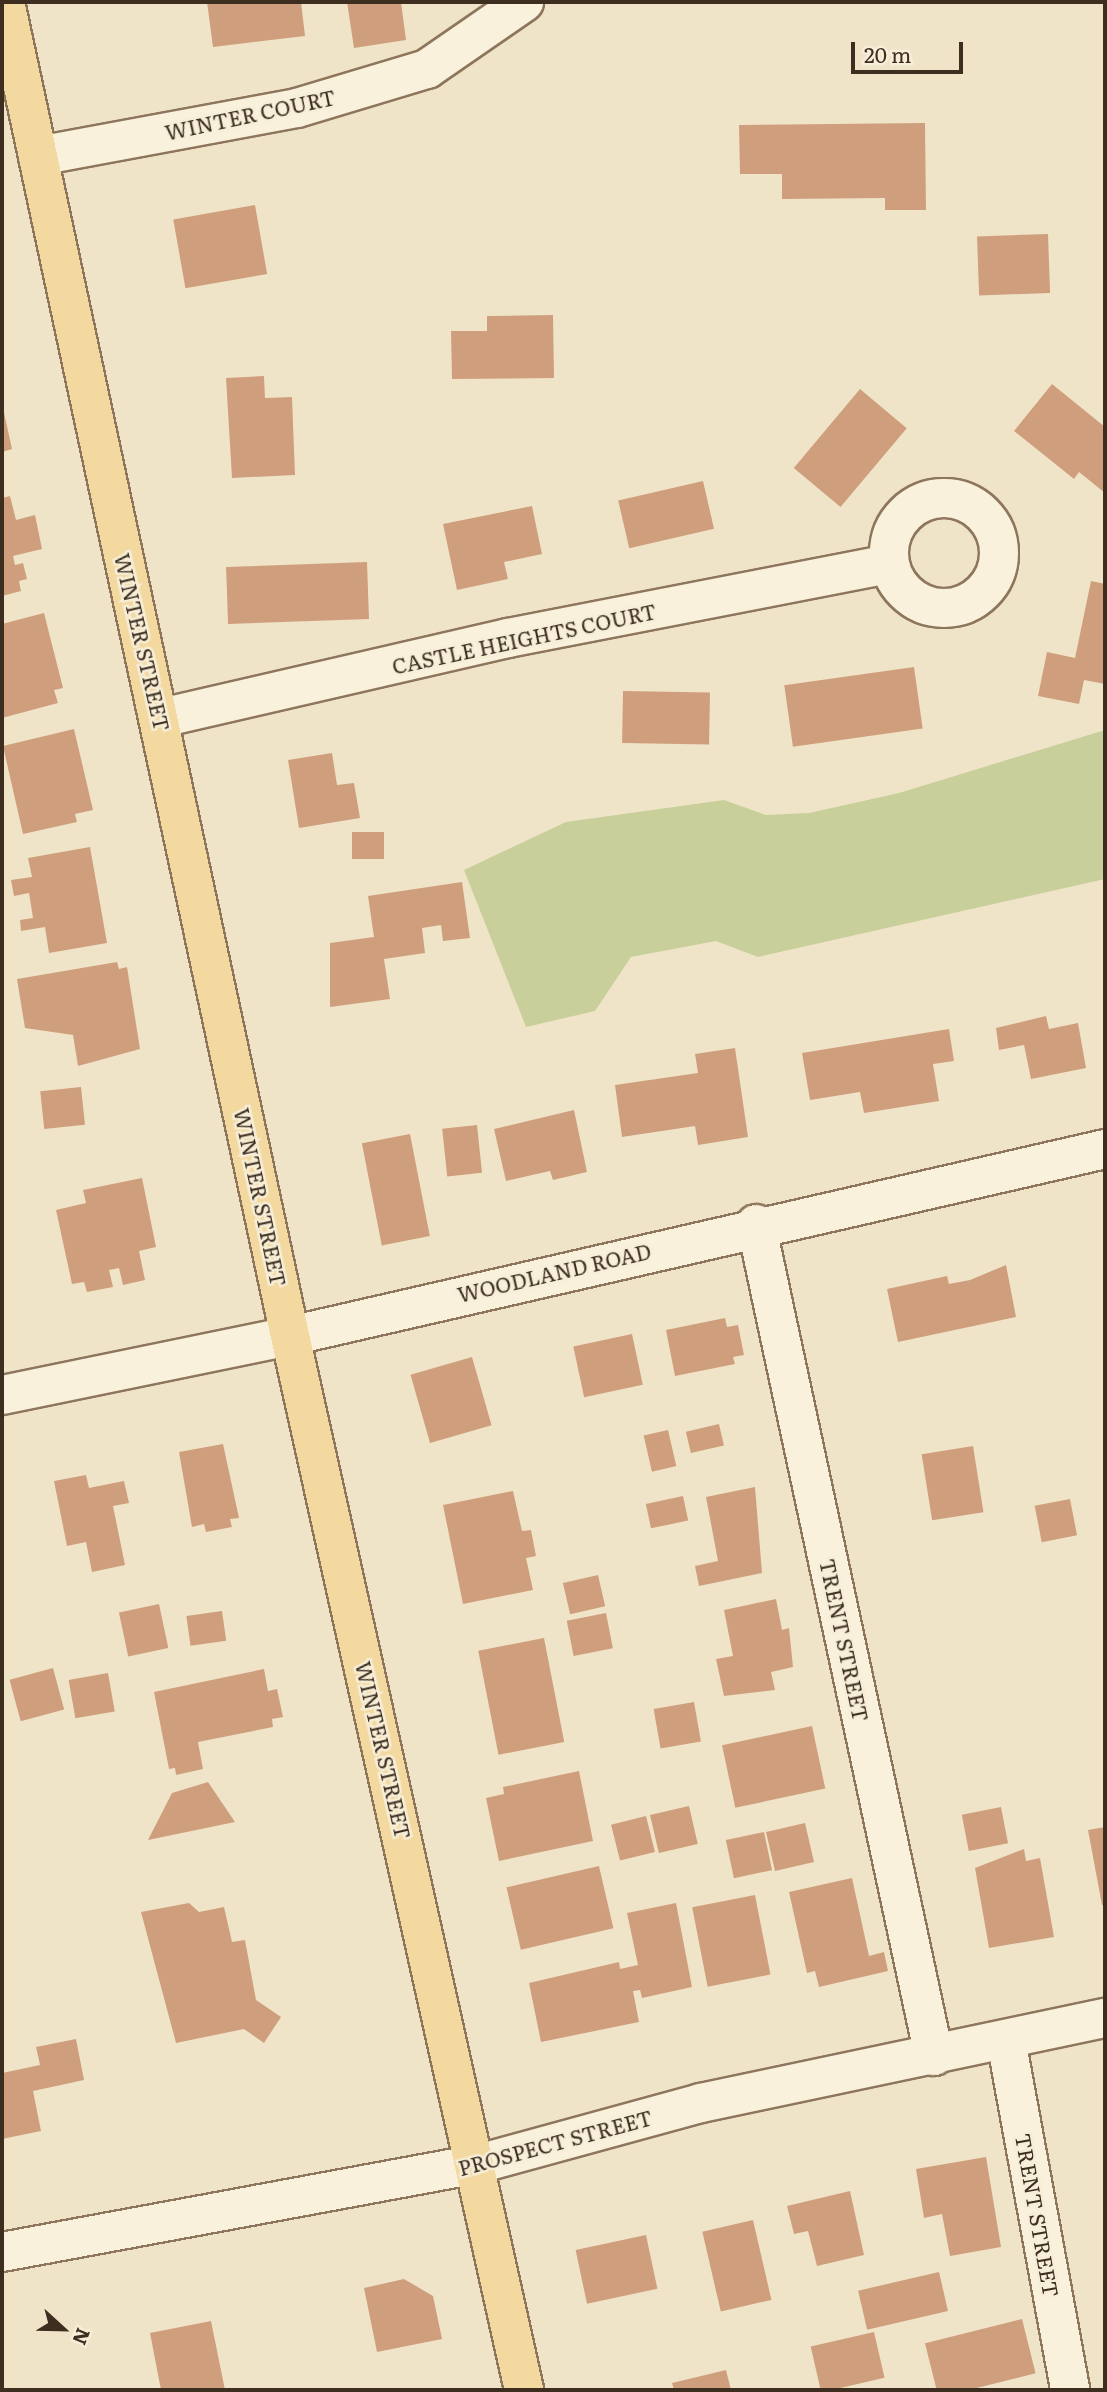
<!DOCTYPE html>
<style>
body{margin:0}
#map{position:relative;width:1107px;height:2392px;overflow:hidden;background:#f0e4c8;font-family:Literata,serif}
div>[style]{position:absolute}
.green>*{inset:0;background:#c9cf9b}
.building>*{inset:0;background:#cf9f7d;transform-origin:0 0}
.roads{filter:drop-shadow(2px 0 #8d765c) drop-shadow(-2px 0 #8d765c) drop-shadow(0 2px #8d765c) drop-shadow(0 -2px #8d765c)}
.minor>*{height:38px;margin:-19px;padding:0 19px;transform-origin:19px;border-radius:19px;background:#faf1dc}
.minor>.ring{margin:-19px;padding:0;box-sizing:content-box;background:none;border:38px solid #faf1dc;border-radius:50%}
.major>*{height:38px;margin:-19px;padding:0 19px;transform-origin:19px;border-radius:19px;background:#f3d9a0}
span{translate:-50% -50%;white-space:nowrap;text-align:center;line-height:1.15;-webkit-text-stroke:5px #f7eed8;paint-order:stroke}
.street-label{font-size:21px;color:#3d2e20}
.frame{position:absolute;inset:0;border:4px solid #3d2e20;pointer-events:none}
.north{position:absolute;left:28px;top:2294px;width:70px;height:70px;-webkit-text-stroke:5px #f7eed8;paint-order:stroke;rotate:112deg;font-size:19px;font-weight:700;line-height:28px;text-align:center;color:#3d2e20}
.north::after{content:'';display:block;margin:auto;width:24px;height:32px;background:#3d2e20;clip-path:polygon(50% 0,100% 100%,50% 72%,0 100%)}
.scale{position:absolute;left:851px;top:42px;width:112px;height:32px;box-sizing:border-box;border:4px solid #3d2e20;border-top:0;padding-left:9px;font-size:21px;line-height:24px;white-space:nowrap;color:#3d2e20;-webkit-text-stroke:5px #f7eed8;paint-order:stroke}
</style>
<div id="map">
<div class="green">
<i style="clip-path:polygon(1105px 730px,1105px 879px,758px 957px,716px 941px,631px 957px,595px 1011px,526px 1027px,464px 870px,566px 822px,724px 800px,766px 815px,809px 813px,899px 793px)"></i>
</div>
<div class="building">
<i style="clip-path:polygon(207px 2px,301px 2px,305px 36px,213px 47px)"></i>
<i style="clip-path:polygon(347px 2px,401px 2px,406px 40px,354px 48px)"></i>
<i style="clip-path:polygon(925px 123px,926px 210px,885px 210px,885px 198px,782px 199px,782px 174px,740px 174px,739px 125px)"></i>
<i style="left:255px;top:205px;width:70px;height:83px;rotate:80deg"></i>
<i style="left:1048px;top:234px;width:59px;height:71px;rotate:88deg"></i>
<i style="clip-path:polygon(553px 315px,554px 378px,452px 379px,451px 331px,487px 331px,487px 316px)"></i>
<i style="clip-path:polygon(264px 376px,265px 398px,292px 397px,295px 475px,232px 478px,226px 378px)"></i>
<i style="clip-path:polygon(1052px 384px,1105px 427px,1105px 493px,1079px 472px,1074px 479px,1014px 431px)"></i>
<i style="left:860px;top:389px;width:61px;height:103px;rotate:40deg"></i>
<i style="clip-path:polygon(3px 408px,12px 449px,2px 452px,2px 409px)"></i>
<i style="left:703px;top:481px;width:49px;height:87px;rotate:77deg"></i>
<i style="clip-path:polygon(10px 496px,16px 520px,35px 515px,42px 549px,13px 556px,15px 565px,23px 563px,27px 579px,19px 581px,21px 591px,2px 596px,2px 498px)"></i>
<i style="clip-path:polygon(532px 506px,542px 554px,504px 562px,508px 579px,457px 590px,443px 524px)"></i>
<i style="left:367px;top:562px;width:57px;height:141px;rotate:88deg"></i>
<i style="clip-path:polygon(1091px 581px,1105px 584px,1105px 684px,1084px 680px,1079px 704px,1038px 696px,1047px 652px,1075px 658px)"></i>
<i style="clip-path:polygon(44px 613px,63px 688px,54px 690px,58px 703px,2px 718px,2px 624px)"></i>
<i style="left:914px;top:667px;width:62px;height:131px;rotate:82deg"></i>
<i style="left:623px;top:691px;width:87px;height:52px;rotate:1deg"></i>
<i style="clip-path:polygon(74px 729px,93px 810px,75px 814px,77px 822px,23px 834px,3px 746px)"></i>
<i style="clip-path:polygon(332px 753px,337px 785px,354px 783px,360px 818px,299px 828px,288px 760px)"></i>
<i style="left:352px;top:832px;width:32px;height:27px"></i>
<i style="clip-path:polygon(90px 847px,107px 943px,49px 953px,45px 927px,21px 931px,20px 920px,33px 918px,29px 893px,14px 896px,11px 880px,32px 877px,28px 858px)"></i>
<i style="clip-path:polygon(462px 882px,470px 938px,443px 941px,441px 925px,422px 928px,425px 953px,384px 959px,390px 999px,330px 1007px,330px 943px,374px 937px,368px 896px)"></i>
<i style="clip-path:polygon(117px 962px,119px 969px,127px 967px,140px 1049px,78px 1066px,73px 1035px,25px 1028px,17px 979px)"></i>
<i style="clip-path:polygon(1046px 1016px,1049px 1029px,1078px 1023px,1086px 1068px,1031px 1079px,1024px 1045px,999px 1050px,996px 1028px)"></i>
<i style="clip-path:polygon(949px 1029px,954px 1061px,933px 1064px,939px 1101px,864px 1113px,860px 1092px,810px 1100px,802px 1053px)"></i>
<i style="clip-path:polygon(735px 1048px,748px 1137px,698px 1145px,695px 1126px,622px 1137px,615px 1085px,698px 1073px,695px 1054px)"></i>
<i style="left:81px;top:1087px;width:38px;height:41px;rotate:84deg"></i>
<i style="clip-path:polygon(574px 1110px,587px 1172px,553px 1180px,550px 1171px,506px 1181px,494px 1129px)"></i>
<i style="left:477px;top:1125px;width:48px;height:35px;rotate:84deg"></i>
<i style="left:410px;top:1134px;width:104px;height:49px;rotate:79deg"></i>
<i style="clip-path:polygon(142px 1178px,156px 1247px,139px 1251px,145px 1280px,123px 1285px,119px 1268px,109px 1270px,113px 1287px,87px 1292px,84px 1282px,72px 1284px,56px 1210px,86px 1203px,83px 1190px)"></i>
<i style="clip-path:polygon(1006px 1265px,1016px 1317px,898px 1342px,887px 1289px,947px 1276px,949px 1284px,970px 1280px)"></i>
<i style="clip-path:polygon(725px 1318px,727px 1327px,738px 1325px,744px 1355px,733px 1357px,735px 1364px,675px 1376px,666px 1330px)"></i>
<i style="left:632px;top:1334px;width:52px;height:60px;rotate:78deg"></i>
<i style="left:472px;top:1357px;width:71px;height:64px;rotate:74deg"></i>
<i style="left:719px;top:1424px;width:22px;height:34px;rotate:77deg"></i>
<i style="left:668px;top:1430px;width:37px;height:25px;rotate:77deg"></i>
<i style="clip-path:polygon(223px 1444px,239px 1518px,230px 1519px,232px 1527px,206px 1532px,204px 1524px,192px 1527px,179px 1452px)"></i>
<i style="left:973px;top:1446px;width:67px;height:52px;rotate:81deg"></i>
<i style="clip-path:polygon(86px 1475px,89px 1488px,124px 1481px,129px 1503px,113px 1506px,125px 1565px,92px 1572px,86px 1542px,67px 1546px,54px 1481px)"></i>
<i style="clip-path:polygon(755px 1487px,762px 1573px,699px 1586px,695px 1566px,718px 1561px,706px 1497px)"></i>
<i style="clip-path:polygon(513px 1491px,522px 1531px,531px 1530px,536px 1556px,526px 1558px,533px 1590px,463px 1604px,443px 1505px)"></i>
<i style="left:683px;top:1496px;width:25px;height:38px;rotate:78deg"></i>
<i style="left:1070px;top:1499px;width:37px;height:36px;rotate:79deg"></i>
<i style="left:598px;top:1575px;width:32px;height:36px;rotate:77deg"></i>
<i style="clip-path:polygon(776px 1599px,782px 1630px,789px 1628px,793px 1667px,771px 1672px,775px 1690px,724px 1696px,716px 1659px,733px 1656px,724px 1610px)"></i>
<i style="left:159px;top:1604px;width:45px;height:41px;rotate:78deg"></i>
<i style="left:222px;top:1611px;width:30px;height:36px;rotate:82deg"></i>
<i style="left:606px;top:1613px;width:36px;height:40px;rotate:79deg"></i>
<i style="left:544px;top:1638px;width:106px;height:67px;rotate:79deg"></i>
<i style="left:53px;top:1668px;width:43px;height:45px;rotate:75deg"></i>
<i style="clip-path:polygon(264px 1669px,268px 1691px,277px 1689px,283px 1717px,272px 1719px,273px 1727px,198px 1742px,203px 1769px,176px 1775px,175px 1768px,169px 1769px,154px 1692px)"></i>
<i style="left:108px;top:1673px;width:39px;height:40px;rotate:80deg"></i>
<i style="left:694px;top:1702px;width:40px;height:41px;rotate:80deg"></i>
<i style="left:812px;top:1726px;width:64px;height:92px;rotate:78deg"></i>
<i style="clip-path:polygon(579px 1771px,593px 1841px,499px 1861px,486px 1798px,504px 1794px,503px 1787px)"></i>
<i style="clip-path:polygon(208px 1782px,235px 1822px,148px 1840px,172px 1793px)"></i>
<i style="left:689px;top:1806px;width:39px;height:40px;rotate:77deg"></i>
<i style="left:1001px;top:1807px;width:37px;height:40px;rotate:79deg"></i>
<i style="left:646px;top:1816px;width:37px;height:36px;rotate:76deg"></i>
<i style="left:805px;top:1823px;width:40px;height:40px;rotate:77deg"></i>
<i style="clip-path:polygon(1105px 1827px,1105px 1905px,1102px 1905px,1088px 1830px)"></i>
<i style="left:764px;top:1832px;width:39px;height:39px;rotate:78deg"></i>
<i style="clip-path:polygon(1024px 1849px,1026px 1861px,1040px 1858px,1054px 1937px,989px 1948px,975px 1868px)"></i>
<i style="left:599px;top:1866px;width:64px;height:95px;rotate:77deg"></i>
<i style="clip-path:polygon(852px 1878px,869px 1956px,884px 1952px,888px 1971px,819px 1987px,815px 1971px,807px 1973px,789px 1892px)"></i>
<i style="left:755px;top:1895px;width:81px;height:64px;rotate:79deg"></i>
<i style="clip-path:polygon(189px 1903px,199px 1912px,224px 1907px,232px 1942px,245px 1940px,256px 2000px,281px 2017px,264px 2043px,244px 2029px,176px 2043px,141px 1912px)"></i>
<i style="clip-path:polygon(676px 1903px,692px 1987px,642px 1998px,640px 1990px,633px 1991px,639px 2022px,541px 2042px,529px 1983px,619px 1962px,620px 1969px,638px 1965px,627px 1913px)"></i>
<i style="clip-path:polygon(76px 2039px,84px 2080px,33px 2091px,41px 2131px,2px 2139px,2px 2073px,40px 2065px,36px 2047px)"></i>
<i style="clip-path:polygon(986px 2157px,1001px 2247px,950px 2256px,942px 2214px,924px 2218px,916px 2169px)"></i>
<i style="clip-path:polygon(850px 2191px,864px 2255px,817px 2266px,808px 2231px,794px 2234px,787px 2206px)"></i>
<i style="left:753px;top:2220px;width:82px;height:52px;rotate:77deg"></i>
<i style="left:646px;top:2235px;width:55px;height:72px;rotate:78deg"></i>
<i style="left:939px;top:2272px;width:40px;height:83px;rotate:77deg"></i>
<i style="clip-path:polygon(404px 2279px,433px 2296px,442px 2339px,377px 2352px,364px 2288px)"></i>
<i style="left:1022px;top:2319px;width:56px;height:100px;rotate:76deg"></i>
<i style="clip-path:polygon(211px 2321px,225px 2390px,161px 2390px,150px 2333px)"></i>
<i style="left:874px;top:2332px;width:47px;height:65px;rotate:77deg"></i>
<i style="clip-path:polygon(726px 2370px,731px 2390px,674px 2390px,672px 2383px)"></i>
</div>
<div class="roads">
<div class="minor">
<i style="left:38px;top:156px;width:263px;rotate:-10.5deg"></i>
<i style="left:297px;top:108px;width:136px;rotate:-16.7deg"></i>
<i style="left:427px;top:69px;width:118px;rotate:-34.6deg"></i>
<i class="ring" style="left:889px;top:498px;width:72px;height:72px"></i>
<i style="left:161px;top:718px;width:356px;rotate:-13deg"></i>
<i style="left:508px;top:638px;width:388px;rotate:-11deg"></i>
<i style="left:756px;top:1224px;width:851px;rotate:77.92deg"></i>
<i style="left:2px;top:1395px;width:294px;rotate:-11.6deg"></i>
<i style="left:290px;top:1336px;width:836px;rotate:-12.92deg"></i>
<i style="left:1006px;top:2040px;width:356px;rotate:79.6deg"></i>
<i style="left:2px;top:2252px;width:484px;rotate:-10.5deg"></i>
<i style="left:478px;top:2164px;width:231px;rotate:-15.3deg"></i>
<i style="left:701px;top:2103px;width:413px;rotate:-11.9deg"></i>
</div>
<div class="major">
<i style="left:5px;top:2px;width:1364px;rotate:77.94deg"></i>
<i style="left:290px;top:1336px;width:1080px;rotate:77.48deg"></i>
</div>
</div>
<div class="street-label">
<span style="left:250px;top:114px;rotate:-12deg">WINTER COURT</span>
<span style="left:524px;top:638px;rotate:-12deg">CASTLE HEIGHTS COURT</span>
<span style="left:143px;top:642px;rotate:77deg">WINTER STREET</span>
<span style="left:261px;top:1197px;rotate:78deg">WINTER STREET</span>
<span style="left:554px;top:1272px;rotate:-13deg">WOODLAND ROAD</span>
<span style="left:845px;top:1640px;rotate:78deg">TRENT STREET</span>
<span style="left:384px;top:1750px;rotate:77deg">WINTER STREET</span>
<span style="left:555px;top:2142px;rotate:-15deg">PROSPECT STREET</span>
<span style="left:1038px;top:2215px;rotate:80deg">TRENT STREET</span>
</div>
<div class="frame"></div>
<div class="north">N</div>
<div class="scale">20 m</div>
</div>
